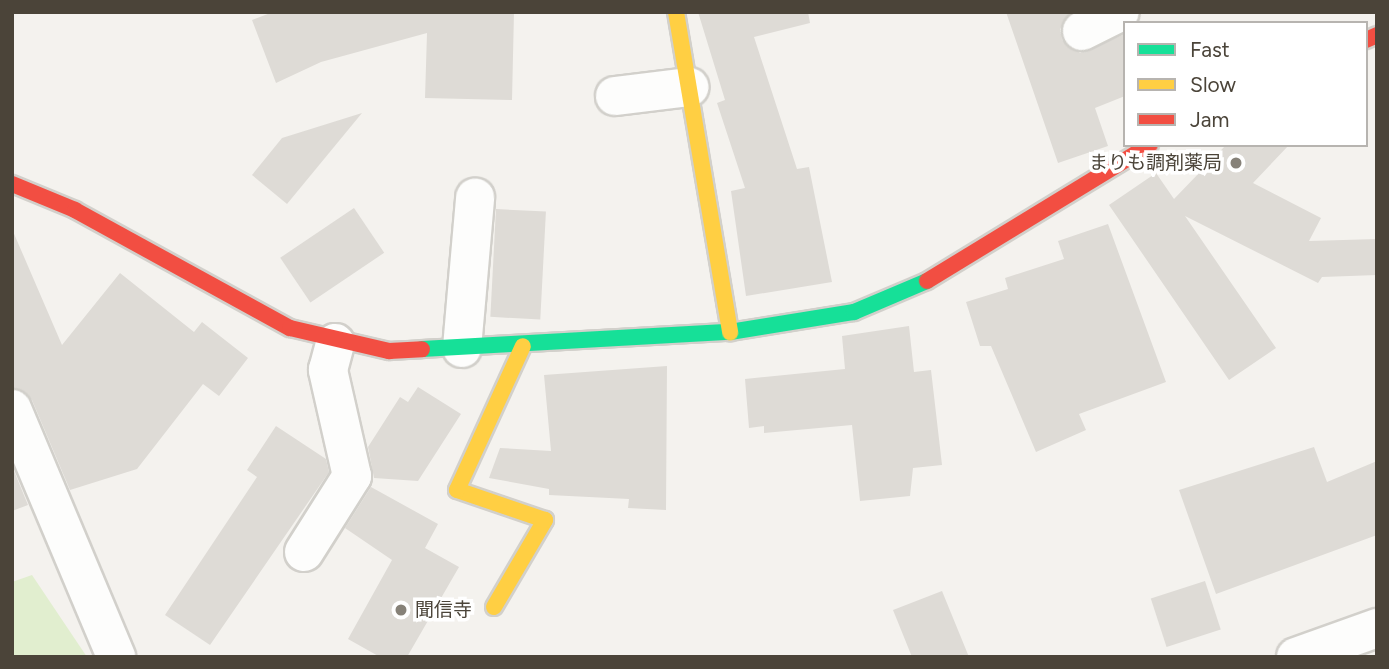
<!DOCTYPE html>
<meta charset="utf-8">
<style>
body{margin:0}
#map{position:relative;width:1389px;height:669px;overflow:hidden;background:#f4f2ee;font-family:Figtree,"Noto Sans JP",sans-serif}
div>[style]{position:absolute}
.green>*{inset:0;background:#e1eecf}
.building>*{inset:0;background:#dedbd6;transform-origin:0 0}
.roads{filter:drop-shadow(2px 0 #d2d0cb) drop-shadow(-2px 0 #d2d0cb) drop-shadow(0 2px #d2d0cb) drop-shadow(0 -2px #d2d0cb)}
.street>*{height:38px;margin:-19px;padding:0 19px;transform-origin:19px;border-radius:19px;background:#fdfdfc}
.fast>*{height:16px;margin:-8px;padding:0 8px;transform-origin:8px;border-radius:8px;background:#16e098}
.slow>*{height:16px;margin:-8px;padding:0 8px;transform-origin:8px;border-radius:8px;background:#ffcf43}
.jam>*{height:16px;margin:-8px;padding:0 8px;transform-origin:8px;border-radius:8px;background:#f24e42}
.dots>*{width:19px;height:19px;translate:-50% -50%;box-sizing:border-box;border:4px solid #fff;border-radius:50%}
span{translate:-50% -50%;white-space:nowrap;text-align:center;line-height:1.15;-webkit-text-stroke:7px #fff;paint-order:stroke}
.poi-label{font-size:19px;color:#4b4439}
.right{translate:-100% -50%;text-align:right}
.left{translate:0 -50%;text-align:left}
.frame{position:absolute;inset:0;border:14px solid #4b4439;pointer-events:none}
.legend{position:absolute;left:1123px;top:21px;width:245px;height:126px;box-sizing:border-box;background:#fff;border:2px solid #b7b4b0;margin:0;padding:9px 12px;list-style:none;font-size:21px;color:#4b4439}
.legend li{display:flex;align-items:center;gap:14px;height:35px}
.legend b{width:35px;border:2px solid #b7b4b0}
</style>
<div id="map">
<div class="green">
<i style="clip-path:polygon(32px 575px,87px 657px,12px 657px,12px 582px)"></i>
</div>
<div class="building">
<i style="clip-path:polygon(273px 12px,514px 12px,512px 100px,425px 98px,427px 33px,321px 62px,276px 83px,252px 20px)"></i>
<i style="clip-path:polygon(698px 12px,808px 12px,810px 23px,754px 37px,797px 169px,809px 167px,832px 282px,746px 296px,731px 191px,745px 188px,717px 103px,725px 100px)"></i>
<i style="clip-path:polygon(1006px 12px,1071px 12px,1060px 29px,1062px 40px,1080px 53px,1125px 34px,1125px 96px,1095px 108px,1108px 146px,1058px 163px)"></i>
<i style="clip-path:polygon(362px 113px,287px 204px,252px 175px,282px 138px)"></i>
<i style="clip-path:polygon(1226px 145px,1289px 145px,1253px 183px,1321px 218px,1309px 241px,1377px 239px,1377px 275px,1322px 277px,1318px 283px,1185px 216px,1276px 348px,1229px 380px,1109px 205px,1156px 173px,1174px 199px)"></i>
<i style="left:354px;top:208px;width:54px;height:89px;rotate:56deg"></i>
<i style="left:496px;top:209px;width:50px;height:108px;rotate:3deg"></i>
<i style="clip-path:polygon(1108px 224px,1166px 382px,1079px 414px,1086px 430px,1036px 452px,991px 346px,980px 346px,966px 302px,1008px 289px,1005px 278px,1064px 259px,1058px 241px)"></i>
<i style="clip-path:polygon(12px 229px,62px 345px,120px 273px,194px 332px,202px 322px,248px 358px,219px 396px,203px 384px,137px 469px,70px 490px,32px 400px,12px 388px)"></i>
<i style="clip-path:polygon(909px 326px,914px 372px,931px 370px,942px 465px,913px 468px,910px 496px,860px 501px,852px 425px,764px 433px,764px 426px,749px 428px,745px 379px,845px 369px,842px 336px)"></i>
<i style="clip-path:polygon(667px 366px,666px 510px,628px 508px,629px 499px,549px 495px,549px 489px,489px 478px,500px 448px,551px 451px,544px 375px)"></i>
<i style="clip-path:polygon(418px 387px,461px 414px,418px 481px,374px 478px,368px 447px,400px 397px,408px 402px)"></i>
<i style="clip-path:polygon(276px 426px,326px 459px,329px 472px,210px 645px,165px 615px,257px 477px,247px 470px)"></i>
<i style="clip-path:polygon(1314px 447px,1327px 482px,1377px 461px,1377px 535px,1216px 594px,1179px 490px)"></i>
<i style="clip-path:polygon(12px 466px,28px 505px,12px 511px)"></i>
<i style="clip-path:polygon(371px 487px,438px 524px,425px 548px,459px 567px,407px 657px,380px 657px,348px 639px,392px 560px,345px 528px)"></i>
<i style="left:1205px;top:581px;width:51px;height:57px;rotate:72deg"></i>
<i style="clip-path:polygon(942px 591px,969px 657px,912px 657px,893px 610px)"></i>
</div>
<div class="roads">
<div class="street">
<i style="left:1082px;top:31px;width:42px;rotate:-26.6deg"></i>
<i style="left:615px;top:96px;width:75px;rotate:-6.9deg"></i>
<i style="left:462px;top:348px;width:151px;rotate:-85deg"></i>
<i style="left:12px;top:409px;width:269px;rotate:67.2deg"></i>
<i style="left:304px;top:552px;width:90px;rotate:-57.7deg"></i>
<i style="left:352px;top:476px;width:109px;rotate:-102.8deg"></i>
<i style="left:328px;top:370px;width:28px;rotate:-75deg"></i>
<i style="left:1296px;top:657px;width:86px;rotate:-19.7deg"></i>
</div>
<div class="fast">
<i style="left:422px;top:349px;width:308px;rotate:-3.2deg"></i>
<i style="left:730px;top:332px;width:126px;rotate:-9.2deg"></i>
<i style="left:854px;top:312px;width:79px;rotate:-23deg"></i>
</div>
<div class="slow">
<i style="left:676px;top:12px;width:325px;rotate:80.4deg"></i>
<i style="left:494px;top:607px;width:101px;rotate:-59.6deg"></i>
<i style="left:545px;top:520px;width:93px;rotate:-161.2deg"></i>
<i style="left:457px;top:490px;width:158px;rotate:-65.4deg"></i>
</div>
<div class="jam">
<i style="left:1366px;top:40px;width:12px;rotate:-24deg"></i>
<i style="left:12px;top:184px;width:68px;rotate:22.4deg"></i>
<i style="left:75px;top:210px;width:245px;rotate:28.8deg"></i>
<i style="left:290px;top:328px;width:102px;rotate:13.1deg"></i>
<i style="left:389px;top:351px;width:33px;rotate:-3deg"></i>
<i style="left:927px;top:281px;width:261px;rotate:-31.4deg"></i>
</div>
</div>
<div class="dots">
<i style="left:1236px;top:163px;background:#868178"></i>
<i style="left:401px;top:610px;background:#868178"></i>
</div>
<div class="poi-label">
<span class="right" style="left:1222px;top:163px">まりも調剤薬局</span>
<span class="left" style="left:415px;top:610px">聞信寺</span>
</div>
<div class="frame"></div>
<ul class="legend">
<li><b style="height:9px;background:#16e098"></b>Fast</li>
<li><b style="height:9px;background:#ffcf43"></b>Slow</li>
<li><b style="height:9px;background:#f24e42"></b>Jam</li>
</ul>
</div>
